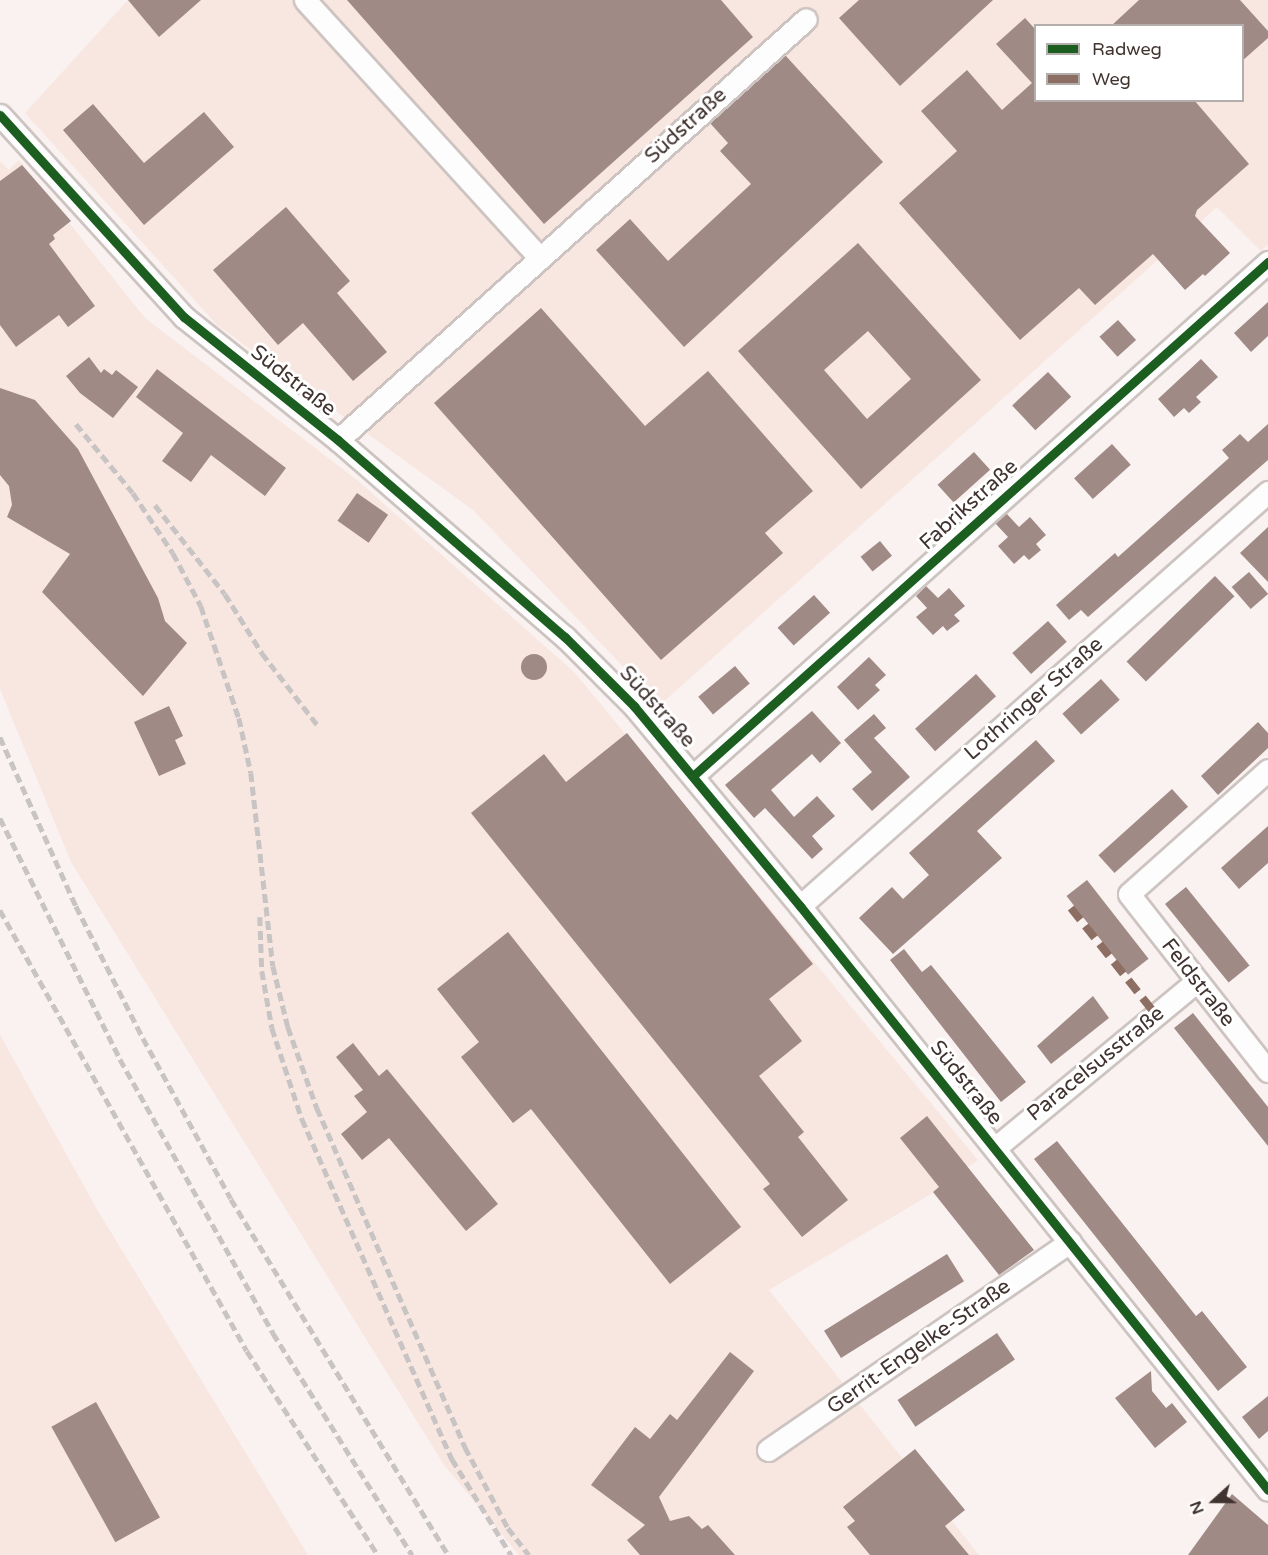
<!DOCTYPE html>
<meta charset="utf-8">
<style>
body{margin:0}
#map{position:relative;width:1268px;height:1555px;overflow:hidden;background:#faf2f0;font-family:"Varela Round",sans-serif}
div>[style]{position:absolute}
.built>*{inset:0;background:#f8e6e1}
.building>*{inset:0;background:#9f8a85;transform-origin:0 0}
.round{border-radius:50%}
.roads{filter:drop-shadow(2px 0 #cdc4c1) drop-shadow(-2px 0 #cdc4c1) drop-shadow(0 2px #cdc4c1) drop-shadow(0 -2px #cdc4c1)}
.minor>*{height:21px;margin:-10.5px;padding:0 10.5px;transform-origin:10.5px;border-radius:10.5px;background:#fefdfd}
.rail>*{height:4.5px;margin-top:-2.25px;transform-origin:0;background:repeating-linear-gradient(90deg,#c7c4c3 0 9px,transparent 0 13.5px)}
.quiet>*{height:8px;margin-top:-4px;transform-origin:0;background:repeating-linear-gradient(90deg,#8d6e63 0 15px,transparent 0 23px)}
.cycleway>*{height:9px;margin:-4.5px;padding:0 4.5px;transform-origin:4.5px;border-radius:4.5px;background:#1b5e20}
span{translate:-50% -50%;white-space:nowrap;text-align:center;line-height:1.15;-webkit-text-stroke:6px #fff;paint-order:stroke}
.street-label{font-size:21px;color:#403330}
.legend{position:absolute;left:1034px;top:24px;width:210px;height:78px;box-sizing:border-box;background:#fff;border:2px solid #b3adac;margin:0;padding:8px 10px;list-style:none;font-size:18px;color:#403330}
.legend li{display:flex;align-items:center;gap:12px;height:30px}
.legend b{width:30px;border:2px solid #b3adac}
.north{position:absolute;left:1184px;top:1471px;width:60px;height:60px;-webkit-text-stroke:4px #fff;paint-order:stroke;rotate:249deg;font-size:16px;font-weight:700;line-height:24px;text-align:center;color:#403330}
.north::after{content:'';display:block;margin:auto;width:21px;height:27px;background:#403330;clip-path:polygon(50% 0,100% 100%,50% 72%,0 100%)}
</style>
<div id="map">
<div class="built">
<i style="clip-path:polygon(evenodd,128px 0,1268px 0,1268px 244px,1261px 251px,1217px 207px,660px 705px,473px 510px,217px 325px,25px 113px,128px 0,1036px 26px,1242px 26px,1242px 100px,1036px 100px,1036px 26px)"></i>
<i style="clip-path:polygon(19px 160px,145px 318px,357px 480px,574px 672px,978px 1160px,928px 1196px,769px 1290px,979px 1555px,519px 1555px,444px 1465px,71px 862px,0 689px,0 161px,9px 170px)"></i>
<i style="clip-path:polygon(0 1035px,98px 1211px,308px 1555px,0 1555px)"></i>
</div>
<div class="building">
<i style="clip-path:polygon(128px 0,201px 0,159px 37px)"></i>
<i style="clip-path:polygon(347px 0,721px 0,753px 37px,544px 224px)"></i>
<i style="clip-path:polygon(859px 0,993px 0,900px 86px,839px 18px)"></i>
<i style="clip-path:polygon(1139px 0,1240px 0,1268px 31px,1268px 38px,1242px 61px,1242px 26px,1111px 26px)"></i>
<i style="clip-path:polygon(1025px 18px,1035px 29px,1035px 100px,1194px 100px,1249px 164px,1197px 210px,1195px 216px,1230px 253px,1205px 276px,1203px 274px,1185px 290px,1153px 254px,1095px 305px,1079px 288px,1020px 340px,899px 203px,957px 151px,921px 111px,967px 70px,1002px 110px,1032px 83px,996px 44px)"></i>
<i style="clip-path:polygon(785px 55px,883px 162px,684px 347px,596px 250px,630px 219px,668px 261px,751px 184px,720px 151px,728px 143px,710px 123px)"></i>
<i style="clip-path:polygon(93px 104px,144px 163px,204px 112px,234px 147px,144px 225px,63px 130px)"></i>
<i style="clip-path:polygon(22px 165px,71px 221px,53px 235px,55px 239px,49px 244px,95px 306px,68px 327px,59px 315px,16px 347px,0 325px,0 181px)"></i>
<i style="clip-path:polygon(286px 207px,350px 281px,337px 293px,387px 352px,353px 381px,303px 323px,278px 345px,213px 270px)"></i>
<i style="clip-path:polygon(evenodd,858px 243px,981px 380px,861px 489px,738px 351px,858px 243px,868px 331px,911px 379px,867px 419px,824px 370px,868px 331px)"></i>
<i style="clip-path:polygon(1268px 302px,1268px 336px,1251px 352px,1234px 333px)"></i>
<i style="clip-path:polygon(541px 308px,645px 426px,708px 371px,813px 491px,765px 533px,783px 553px,661px 660px,434px 403px)"></i>
<i style="left:1118px;top:320px;width:27px;height:25px;rotate:48deg"></i>
<i style="clip-path:polygon(89px 357px,101px 373px,104px 369px,112px 375px,116px 370px,138px 387px,113px 418px,80px 393px,66px 376px)"></i>
<i style="clip-path:polygon(1201px 359px,1218px 377px,1196px 397px,1201px 402px,1189px 413px,1184px 408px,1174px 417px,1158px 399px)"></i>
<i style="clip-path:polygon(157px 369px,286px 468px,265px 496px,211px 455px,191px 482px,162px 461px,183px 433px,136px 397px)"></i>
<i style="left:1048px;top:372px;width:34px;height:49px;rotate:47deg"></i>
<i style="clip-path:polygon(0 388px,35px 400px,78px 449px,158px 598px,165px 621px,187px 643px,143px 696px,42px 592px,70px 554px,7px 517px,12px 505px,9px 486px,0 475px)"></i>
<i style="clip-path:polygon(1268px 424px,1268px 460px,1088px 617px,1081px 610px,1069px 620px,1056px 605px,1115px 553px,1118px 557px,1229px 458px,1222px 450px,1240px 434px,1248px 442px)"></i>
<i style="left:1112px;top:444px;width:28px;height:51px;rotate:48deg"></i>
<i style="left:974px;top:452px;width:24px;height:49px;rotate:48deg"></i>
<i style="left:357px;top:493px;width:38px;height:34px;rotate:35deg"></i>
<i style="clip-path:polygon(1006px 513px,1019px 527px,1030px 517px,1046px 535px,1036px 544px,1041px 550px,1029px 560px,1024px 555px,1014px 564px,998px 546px,1008px 537px,995px 523px)"></i>
<i style="clip-path:polygon(1268px 527px,1268px 582px,1240px 553px)"></i>
<i style="left:880px;top:541px;width:19px;height:25px;rotate:51deg"></i>
<i style="left:1249px;top:572px;width:29px;height:23px;rotate:49deg"></i>
<i style="left:1215px;top:576px;width:28px;height:123px;rotate:46deg"></i>
<i style="clip-path:polygon(926px 586px,938px 598px,949px 588px,965px 606px,954px 615px,960px 621px,947px 631px,943px 626px,933px 635px,916px 617px,927px 608px,916px 596px)"></i>
<i style="left:814px;top:595px;width:24px;height:49px;rotate:48deg"></i>
<i style="left:1048px;top:621px;width:28px;height:48px;rotate:48deg"></i>
<i class="round" style="left:521px;top:654px;width:26px;height:26px"></i>
<i style="clip-path:polygon(869px 657px,886px 675px,875px 685px,880px 690px,858px 710px,837px 687px)"></i>
<i style="left:735px;top:666px;width:23px;height:48px;rotate:50deg"></i>
<i style="left:976px;top:674px;width:30px;height:82px;rotate:48deg"></i>
<i style="left:1101px;top:679px;width:28px;height:52px;rotate:48deg"></i>
<i style="clip-path:polygon(169px 706px,183px 736px,175px 740px,186px 764px,159px 776px,134px 722px)"></i>
<i style="clip-path:polygon(812px 711px,841px 743px,820px 763px,812px 754px,771px 790px,794px 817px,817px 796px,835px 816px,812px 836px,823px 849px,812px 859px,765px 808px,754px 818px,725px 785px)"></i>
<i style="clip-path:polygon(874px 714px,886px 728px,874px 738px,910px 777px,872px 811px,852px 789px,872px 772px,844px 740px)"></i>
<i style="clip-path:polygon(1258px 722px,1268px 733px,1268px 748px,1218px 795px,1201px 776px)"></i>
<i style="clip-path:polygon(627px 733px,813px 964px,769px 999px,802px 1041px,759px 1076px,804px 1132px,798px 1137px,848px 1200px,802px 1237px,763px 1189px,770px 1184px,471px 813px,544px 754px,566px 782px)"></i>
<i style="clip-path:polygon(1036px 740px,1055px 761px,977px 831px,1002px 858px,893px 954px,859px 918px,892px 887px,903px 899px,929px 875px,909px 853px)"></i>
<i style="left:1172px;top:789px;width:24px;height:99px;rotate:48deg"></i>
<i style="clip-path:polygon(1268px 826px,1268px 863px,1239px 889px,1221px 868px)"></i>
<i style="left:1087px;top:880px;width:100px;height:26px;rotate:52deg"></i>
<i style="left:1186px;top:887px;width:101px;height:27px;rotate:51deg"></i>
<i style="clip-path:polygon(508px 932px,741px 1227px,670px 1284px,531px 1109px,513px 1123px,461px 1057px,479px 1042px,437px 989px)"></i>
<i style="clip-path:polygon(904px 949px,922px 972px,931px 965px,1026px 1082px,1001px 1102px,890px 960px)"></i>
<i style="clip-path:polygon(1093px 996px,1109px 1018px,1051px 1064px,1037px 1046px)"></i>
<i style="clip-path:polygon(1193px 1013px,1268px 1107px,1268px 1146px,1174px 1028px)"></i>
<i style="clip-path:polygon(353px 1043px,379px 1076px,387px 1069px,498px 1204px,466px 1231px,389px 1138px,362px 1160px,341px 1134px,367px 1112px,354px 1096px,363px 1090px,336px 1057px)"></i>
<i style="clip-path:polygon(927px 1116px,1034px 1250px,999px 1275px,933px 1192px,939px 1187px,900px 1138px)"></i>
<i style="clip-path:polygon(1057px 1141px,1196px 1316px,1202px 1311px,1247px 1367px,1218px 1391px,1034px 1159px)"></i>
<i style="left:947px;top:1254px;width:32px;height:145px;rotate:58deg"></i>
<i style="left:997px;top:1333px;width:32px;height:120px;rotate:56deg"></i>
<i style="clip-path:polygon(730px 1352px,754px 1371px,659px 1497px,670px 1521px,689px 1516px,702px 1529px,708px 1525px,735px 1555px,640px 1555px,627px 1540px,645px 1525px,591px 1485px,635px 1427px,650px 1439px,670px 1414px,677px 1420px)"></i>
<i style="clip-path:polygon(1151px 1371px,1152px 1391px,1166px 1408px,1172px 1403px,1187px 1422px,1155px 1448px,1115px 1398px)"></i>
<i style="clip-path:polygon(1268px 1396px,1268px 1431px,1259px 1439px,1242px 1417px)"></i>
<i style="left:96px;top:1402px;width:132px;height:51px;rotate:61deg"></i>
<i style="clip-path:polygon(915px 1449px,965px 1510px,945px 1526px,969px 1555px,870px 1555px,847px 1527px,855px 1521px,843px 1507px)"></i>
<i style="clip-path:polygon(1232px 1494px,1268px 1525px,1268px 1555px,1188px 1555px)"></i>
</div>
<div class="roads">
<div class="minor">
<i style="left:305px;top:0;width:349px;rotate:47.7deg"></i>
<i style="left:0;top:115px;width:273px;rotate:47.7deg"></i>
<i style="left:184px;top:317px;width:197px;rotate:38.6deg"></i>
<i style="left:338px;top:440px;width:301px;rotate:41deg"></i>
<i style="left:565px;top:637px;width:98px;rotate:45deg"></i>
<i style="left:634px;top:706px;width:260px;rotate:50.3deg"></i>
<i style="left:800px;top:906px;width:748px;rotate:51.29deg"></i>
<i style="left:338px;top:440px;width:629px;rotate:-41.97deg"></i>
<i style="left:1268px;top:770px;width:186px;rotate:138.3deg"></i>
<i style="left:1129px;top:894px;width:225px;rotate:51.9deg"></i>
<i style="left:694px;top:775px;width:770px;rotate:-41.79deg"></i>
<i style="left:800px;top:906px;width:625px;rotate:-41.5deg"></i>
<i style="left:995px;top:1148px;width:262px;rotate:-39.6deg"></i>
<i style="left:768px;top:1450px;width:367px;rotate:-34.6deg"></i>
</div>
</div>
<div class="rail">
<i style="left:76px;top:424px;width:89px;rotate:50.4deg"></i>
<i style="left:133px;top:493px;width:72px;rotate:56.3deg"></i>
<i style="left:173px;top:553px;width:60px;rotate:62.2deg"></i>
<i style="left:201px;top:606px;width:118px;rotate:71.3deg"></i>
<i style="left:239px;top:718px;width:56px;rotate:77.7deg"></i>
<i style="left:251px;top:773px;width:194px;rotate:83.5deg"></i>
<i style="left:273px;top:966px;width:63px;rotate:76.2deg"></i>
<i style="left:288px;top:1027px;width:86px;rotate:70.3deg"></i>
<i style="left:317px;top:1108px;width:370px;rotate:66.4deg"></i>
<i style="left:465px;top:1447px;width:92px;rotate:62deg"></i>
<i style="left:508px;top:1528px;width:34px;rotate:52deg"></i>
<i style="left:155px;top:505px;width:113px;rotate:51.8deg"></i>
<i style="left:225px;top:594px;width:70px;rotate:57.9deg"></i>
<i style="left:262px;top:653px;width:93px;rotate:52.4deg"></i>
<i style="left:0;top:737px;width:185px;rotate:65.8deg"></i>
<i style="left:76px;top:906px;width:148px;rotate:63.1deg"></i>
<i style="left:143px;top:1038px;width:183px;rotate:61.3deg"></i>
<i style="left:231px;top:1199px;width:417px;rotate:58.6deg"></i>
<i style="left:0;top:818px;width:269px;rotate:63.5deg"></i>
<i style="left:120px;top:1059px;width:314px;rotate:60.8deg"></i>
<i style="left:273px;top:1333px;width:262px;rotate:57.9deg"></i>
<i style="left:0;top:910px;width:505px;rotate:60.75deg"></i>
<i style="left:247px;top:1351px;width:242px;rotate:57.3deg"></i>
<i style="left:260px;top:917px;width:54px;rotate:87.9deg"></i>
<i style="left:262px;top:971px;width:58px;rotate:80deg"></i>
<i style="left:272px;top:1028px;width:96px;rotate:71.8deg"></i>
<i style="left:302px;top:1119px;width:372px;rotate:66.2deg"></i>
<i style="left:452px;top:1459px;width:113px;rotate:58.4deg"></i>
</div>
<div class="quiet">
<i style="left:1071px;top:908px;width:137px;rotate:51.5deg"></i>
</div>
<div class="cycleway">
<i style="left:0;top:115px;width:273px;rotate:47.7deg"></i>
<i style="left:184px;top:317px;width:197px;rotate:38.6deg"></i>
<i style="left:338px;top:440px;width:301px;rotate:41deg"></i>
<i style="left:565px;top:637px;width:98px;rotate:45deg"></i>
<i style="left:634px;top:706px;width:260px;rotate:50.3deg"></i>
<i style="left:800px;top:906px;width:748px;rotate:51.29deg"></i>
<i style="left:694px;top:775px;width:770px;rotate:-41.79deg"></i>
</div>
<div class="street-label">
<span style="left:686px;top:126px;rotate:-42deg">Südstraße</span>
<span style="left:293px;top:381px;rotate:38deg">Südstraße</span>
<span style="left:969px;top:505px;rotate:-42deg">Fabrikstraße</span>
<span style="left:1034px;top:699px;rotate:-41deg">Lothringer Straße</span>
<span style="left:657px;top:707px;rotate:48deg">Südstraße</span>
<span style="left:1198px;top:983px;rotate:52deg">Feldstraße</span>
<span style="left:1096px;top:1064px;rotate:-39deg">Paracelsusstraße</span>
<span style="left:966px;top:1083px;rotate:51deg">Südstraße</span>
<span style="left:919px;top:1347px;rotate:-35deg">Gerrit-Engelke-Straße</span>
</div>
<ul class="legend">
<li><b style="height:8px;background:#1b5e20"></b>Radweg</li>
<li><b style="height:8px;background:#8d6e63"></b>Weg</li>
</ul>
<div class="north">N</div>
</div>
